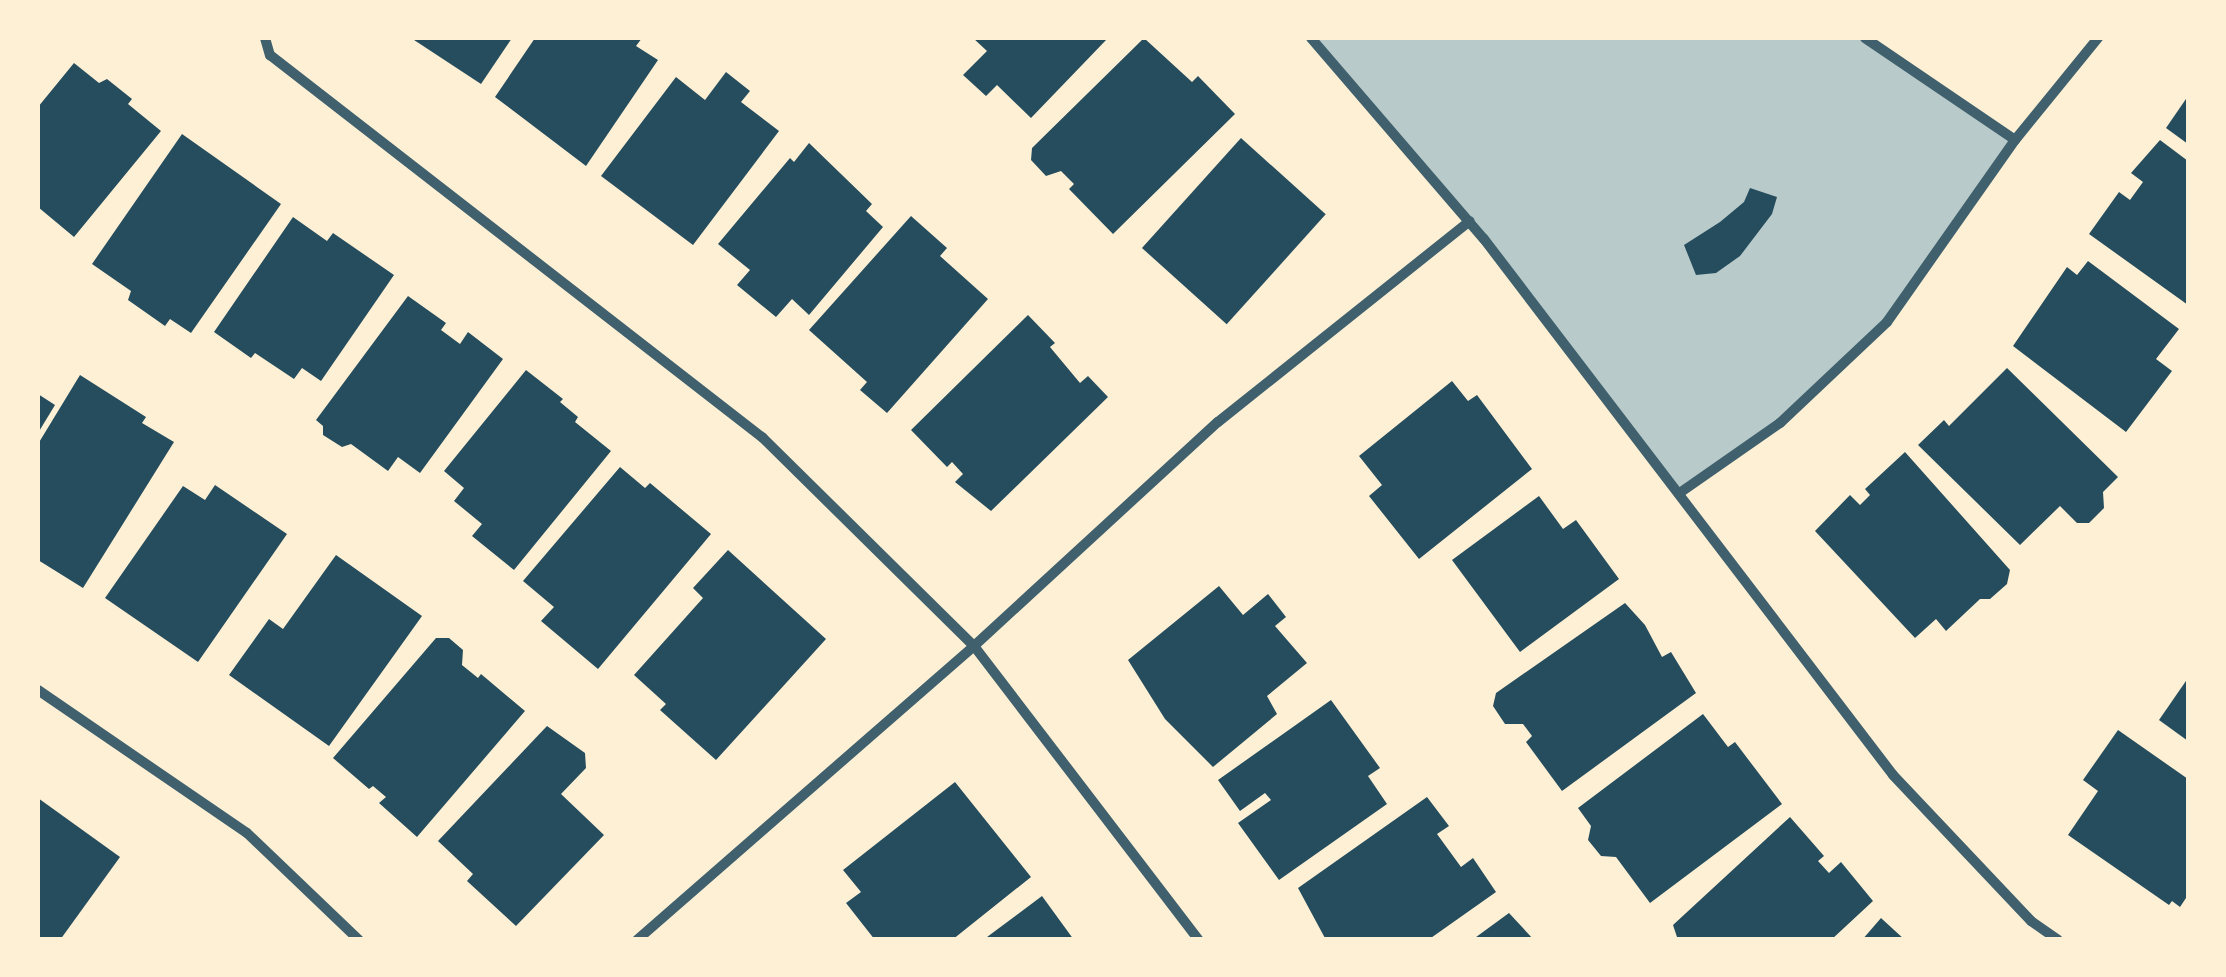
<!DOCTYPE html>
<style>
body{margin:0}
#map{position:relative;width:2226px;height:977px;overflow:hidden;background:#fdf0d5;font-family:"DejaVu Sans",sans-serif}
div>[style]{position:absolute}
.green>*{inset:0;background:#b9caca}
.building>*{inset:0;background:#264d5e;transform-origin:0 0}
.minor>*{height:10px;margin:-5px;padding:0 5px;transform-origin:5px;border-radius:5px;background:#3f606c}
span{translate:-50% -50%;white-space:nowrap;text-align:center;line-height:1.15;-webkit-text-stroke:8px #fdf0d5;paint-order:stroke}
.frame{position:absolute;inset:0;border:40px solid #fdf0d5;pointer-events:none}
</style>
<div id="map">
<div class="green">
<i style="clip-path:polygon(1311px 38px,1865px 38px,2015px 140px,1887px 322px,1780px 423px,1681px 492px,1470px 221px)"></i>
</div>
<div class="building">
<i style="clip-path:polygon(411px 38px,512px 38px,481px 84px)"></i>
<i style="clip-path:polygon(535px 38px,642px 38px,636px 46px,658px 60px,586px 166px,495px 97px)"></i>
<i style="clip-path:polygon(973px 38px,1108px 38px,1031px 118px,997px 85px,986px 96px,963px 75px,987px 51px)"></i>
<i style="clip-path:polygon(1144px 38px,1192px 82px,1198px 76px,1235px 114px,1113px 234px,1069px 189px,1074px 184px,1061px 171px,1046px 176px,1031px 160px,1032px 148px)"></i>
<i style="clip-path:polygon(74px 63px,99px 83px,107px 79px,132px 99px,128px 104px,161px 131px,74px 237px,38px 207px,38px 107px)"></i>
<i style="clip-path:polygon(726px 72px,750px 91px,741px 102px,779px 131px,693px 245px,601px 176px,676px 77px,705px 100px)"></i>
<i style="clip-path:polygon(2188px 96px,2188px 144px,2166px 128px)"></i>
<i style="clip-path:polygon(182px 134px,281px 204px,191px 333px,170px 319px,165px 326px,128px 300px,131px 291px,92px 264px)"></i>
<i style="left:1241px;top:138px;width:114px;height:148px;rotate:42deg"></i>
<i style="clip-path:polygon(2160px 140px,2188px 161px,2188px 305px,2089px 234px,2119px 192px,2130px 200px,2143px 182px,2131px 173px)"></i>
<i style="clip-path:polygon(809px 143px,872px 204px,866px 211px,883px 227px,809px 315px,792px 299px,776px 317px,737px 285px,750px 270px,718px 244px,790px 158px,794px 162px)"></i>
<i style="clip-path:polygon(1750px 188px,1777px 197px,1772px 214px,1740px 256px,1716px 273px,1696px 275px,1684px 245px,1720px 222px,1744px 202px)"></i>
<i style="clip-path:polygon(911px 216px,947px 248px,940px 256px,988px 299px,887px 413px,860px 390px,867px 382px,809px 330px)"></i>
<i style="clip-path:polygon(293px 217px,327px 241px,333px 233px,394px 275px,321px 381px,302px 368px,294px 379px,255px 353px,251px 358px,214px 332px)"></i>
<i style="clip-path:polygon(2088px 261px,2179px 329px,2156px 359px,2172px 371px,2126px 432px,2013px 346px,2067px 267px,2077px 275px)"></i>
<i style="clip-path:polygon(408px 296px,446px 323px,441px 330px,460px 344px,468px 332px,503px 359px,420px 473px,398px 457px,388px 471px,351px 444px,342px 447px,323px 435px,323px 426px,316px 420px)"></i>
<i style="clip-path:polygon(1028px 315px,1055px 343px,1050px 347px,1080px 383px,1088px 376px,1108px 397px,991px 511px,955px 482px,963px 474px,952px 462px,947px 467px,911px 430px)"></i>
<i style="clip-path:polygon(2007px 368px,2118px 477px,2103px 492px,2104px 508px,2089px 523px,2077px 523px,2060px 506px,2020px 545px,1918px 445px,1944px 420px,1949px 426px)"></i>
<i style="clip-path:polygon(526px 370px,563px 399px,560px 402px,578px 417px,575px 422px,611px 451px,514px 570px,472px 536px,482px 524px,454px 501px,464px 488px,444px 471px)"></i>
<i style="clip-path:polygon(80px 375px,146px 417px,142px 423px,174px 442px,83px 588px,38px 560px,38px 444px)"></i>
<i style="clip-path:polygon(1452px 381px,1468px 401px,1477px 395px,1532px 469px,1419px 559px,1369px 496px,1382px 485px,1359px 456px)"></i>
<i style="clip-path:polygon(38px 394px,55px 405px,38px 433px)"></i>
<i style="clip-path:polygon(1905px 452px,2010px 570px,2007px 584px,1990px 599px,1980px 599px,1946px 631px,1936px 619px,1915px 638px,1815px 531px,1850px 495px,1860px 505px,1870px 495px,1865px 489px)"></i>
<i style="clip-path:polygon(620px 467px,645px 488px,650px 483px,711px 534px,598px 669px,541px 621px,554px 607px,523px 581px)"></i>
<i style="clip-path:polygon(215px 485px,287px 534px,198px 662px,105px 598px,183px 486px,205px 500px)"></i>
<i style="clip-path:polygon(1539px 496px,1563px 529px,1576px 520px,1619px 579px,1520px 652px,1452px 560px)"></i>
<i style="clip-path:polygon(728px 550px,826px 639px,716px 760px,660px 710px,666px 704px,634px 675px,703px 598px,693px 588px)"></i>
<i style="clip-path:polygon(336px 555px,422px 616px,329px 746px,229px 675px,269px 619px,283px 629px)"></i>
<i style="clip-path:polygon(1219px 586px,1243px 615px,1268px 594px,1286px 617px,1275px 626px,1307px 663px,1267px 696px,1277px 714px,1213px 767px,1165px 719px,1128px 660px)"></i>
<i style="clip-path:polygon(1625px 603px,1645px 625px,1662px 657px,1671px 652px,1696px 693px,1562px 791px,1526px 742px,1532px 736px,1523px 724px,1505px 724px,1493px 706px,1496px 693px)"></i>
<i style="clip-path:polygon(436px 638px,449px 638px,463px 650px,462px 665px,478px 678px,481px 674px,525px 711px,417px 837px,379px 803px,386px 797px,373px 786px,369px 789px,333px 758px)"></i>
<i style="clip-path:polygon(2188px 678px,2188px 741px,2159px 720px)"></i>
<i style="clip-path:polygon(1331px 700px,1380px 768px,1368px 776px,1387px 804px,1279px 880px,1238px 823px,1271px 800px,1265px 793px,1240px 811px,1218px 780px)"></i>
<i style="clip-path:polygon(1703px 714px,1728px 747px,1735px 742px,1782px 804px,1650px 903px,1616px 857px,1601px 856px,1588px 840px,1591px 826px,1578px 808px)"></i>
<i style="clip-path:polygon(547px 726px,585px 753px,586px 768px,561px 794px,604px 835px,516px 926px,467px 881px,473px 874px,438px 841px)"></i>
<i style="clip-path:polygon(2118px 730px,2188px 779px,2188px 895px,2180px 907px,2172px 901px,2169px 905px,2068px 835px,2098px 791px,2083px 780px)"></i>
<i style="clip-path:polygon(955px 782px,1031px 877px,952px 940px,875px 940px,846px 903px,861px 892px,843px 870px)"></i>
<i style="clip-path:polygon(1427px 797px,1449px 826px,1437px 834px,1461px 867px,1473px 858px,1496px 892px,1428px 940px,1326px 940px,1298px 888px)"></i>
<i style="clip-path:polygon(38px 798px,120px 857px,60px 940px,38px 940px)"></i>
<i style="clip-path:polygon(1790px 817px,1824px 856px,1818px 861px,1829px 873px,1841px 862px,1873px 901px,1831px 940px,1678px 940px,1673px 925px)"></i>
<i style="clip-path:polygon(1042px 896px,1074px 940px,983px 940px)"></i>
<i style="clip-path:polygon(1509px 913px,1534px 940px,1472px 940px)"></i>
<i style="clip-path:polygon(1881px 918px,1905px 940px,1862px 940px)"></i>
</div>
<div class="minor">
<i style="left:265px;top:38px;width:18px;rotate:74deg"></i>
<i style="left:270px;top:55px;width:624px;rotate:37.84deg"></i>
<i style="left:763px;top:438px;width:296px;rotate:44.6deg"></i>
<i style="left:974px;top:646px;width:370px;rotate:52.6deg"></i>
<i style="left:1311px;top:38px;width:265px;rotate:49.3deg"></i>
<i style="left:1484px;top:239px;width:674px;rotate:52.65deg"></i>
<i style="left:1893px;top:775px;width:201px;rotate:46.6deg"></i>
<i style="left:2031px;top:921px;width:33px;rotate:35deg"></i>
<i style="left:1865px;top:38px;width:181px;rotate:34.2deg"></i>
<i style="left:1681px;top:492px;width:121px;rotate:-34.9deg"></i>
<i style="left:1780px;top:423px;width:147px;rotate:-43.3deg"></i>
<i style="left:1887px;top:322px;width:223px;rotate:-54.9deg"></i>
<i style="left:2015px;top:140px;width:132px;rotate:-50.9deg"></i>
<i style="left:38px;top:690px;width:253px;rotate:34.4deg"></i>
<i style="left:247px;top:833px;width:155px;rotate:43.7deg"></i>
<i style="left:637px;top:940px;width:447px;rotate:-41.1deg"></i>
<i style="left:974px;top:646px;width:331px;rotate:-42.6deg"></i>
<i style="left:1218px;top:422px;width:322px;rotate:-38.6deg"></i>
</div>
<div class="frame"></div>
</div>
